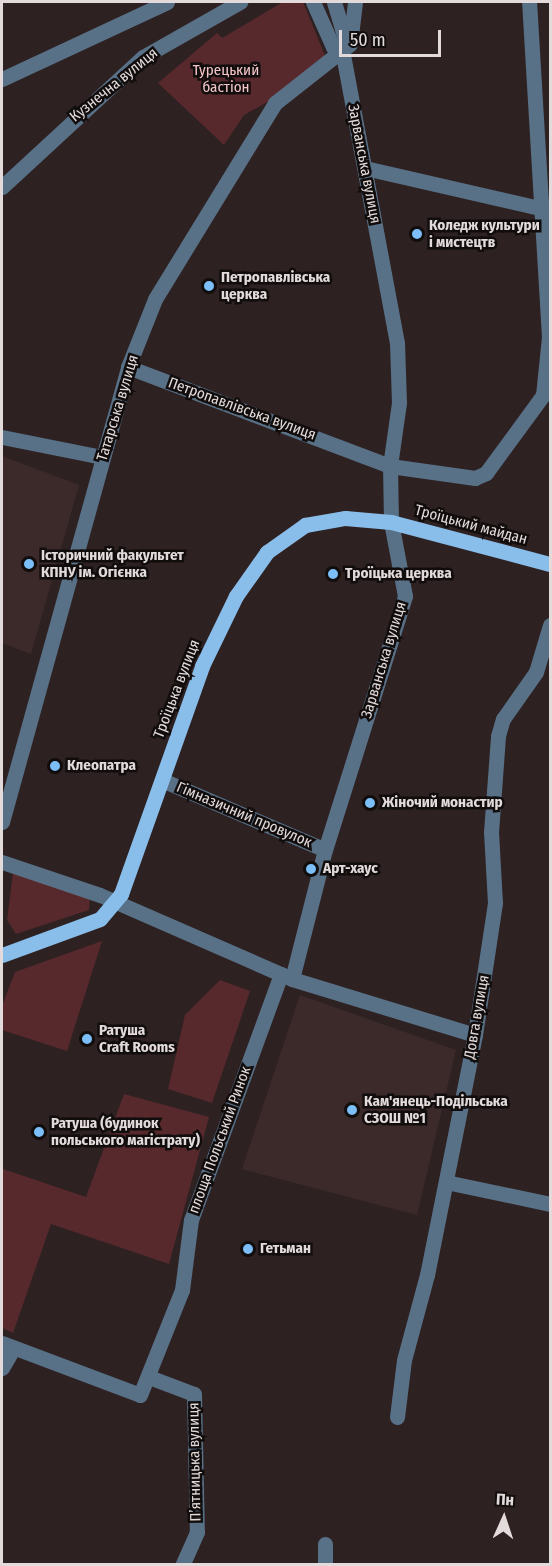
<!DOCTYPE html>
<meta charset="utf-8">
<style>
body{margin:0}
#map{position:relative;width:552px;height:1566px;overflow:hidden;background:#2e2122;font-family:"Fira Sans Condensed",sans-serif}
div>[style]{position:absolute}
.built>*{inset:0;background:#3c2a2b}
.green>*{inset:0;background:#57292d}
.minor>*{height:15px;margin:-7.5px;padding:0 7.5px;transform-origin:7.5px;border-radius:7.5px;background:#587187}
.major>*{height:15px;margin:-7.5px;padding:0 7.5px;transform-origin:7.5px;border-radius:7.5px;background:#89bdea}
.dots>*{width:16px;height:16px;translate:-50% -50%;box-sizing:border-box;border:3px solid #120d0d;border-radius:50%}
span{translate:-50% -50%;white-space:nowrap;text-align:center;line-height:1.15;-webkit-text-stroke:5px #120d0d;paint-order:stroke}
.park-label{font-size:15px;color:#f4c6c8}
.street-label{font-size:15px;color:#e3dbdb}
.poi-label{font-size:15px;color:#e3dbdb;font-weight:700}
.left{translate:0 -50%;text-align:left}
.frame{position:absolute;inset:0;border:3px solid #e3dbdb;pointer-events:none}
.north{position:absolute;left:474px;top:1488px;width:60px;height:60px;-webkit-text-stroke:4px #120d0d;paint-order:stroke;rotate:3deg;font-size:16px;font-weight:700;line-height:24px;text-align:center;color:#e3dbdb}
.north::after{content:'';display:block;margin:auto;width:21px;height:27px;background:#e3dbdb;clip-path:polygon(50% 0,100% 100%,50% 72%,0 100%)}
.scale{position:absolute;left:339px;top:30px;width:102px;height:27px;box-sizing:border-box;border:3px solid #e3dbdb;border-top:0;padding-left:8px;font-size:18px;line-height:21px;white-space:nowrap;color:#e3dbdb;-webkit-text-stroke:4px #120d0d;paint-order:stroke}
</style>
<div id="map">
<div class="built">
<i style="clip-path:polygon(2px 456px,79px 485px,31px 654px,2px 643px)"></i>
<i style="clip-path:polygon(300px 995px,456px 1050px,417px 1215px,242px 1169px)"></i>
</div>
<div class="green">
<i style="clip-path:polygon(283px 2px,303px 2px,326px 58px,323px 71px,244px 115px,224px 145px,158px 83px,217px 33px,222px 38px)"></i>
<i style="clip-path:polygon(13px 873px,90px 896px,89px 910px,16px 934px,7px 920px)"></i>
<i style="clip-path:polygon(102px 941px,67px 1051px,2px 1030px,2px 1006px,15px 972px)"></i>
<i style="clip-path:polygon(220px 980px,250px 991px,212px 1103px,168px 1089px,185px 1015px)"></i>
<i style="clip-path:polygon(124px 1094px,209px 1117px,169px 1264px,51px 1224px,13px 1333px,2px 1328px,3px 1169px,86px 1197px)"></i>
</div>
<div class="minor">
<i style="left:313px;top:2px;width:49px;rotate:66deg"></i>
<i style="left:333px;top:47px;width:9px;rotate:18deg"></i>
<i style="left:334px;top:2px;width:42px;rotate:73.3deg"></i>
<i style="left:346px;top:42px;width:9px;rotate:117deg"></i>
<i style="left:2px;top:79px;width:182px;rotate:-25deg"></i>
<i style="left:365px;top:168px;width:179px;rotate:12.9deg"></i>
<i style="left:2px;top:187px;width:192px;rotate:-42.7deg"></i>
<i style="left:143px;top:57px;width:112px;rotate:-29.6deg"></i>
<i style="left:128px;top:367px;width:280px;rotate:20.7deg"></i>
<i style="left:390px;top:466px;width:86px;rotate:8deg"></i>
<i style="left:475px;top:478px;width:12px;rotate:-24deg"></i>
<i style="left:486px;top:473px;width:97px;rotate:-53.8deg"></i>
<i style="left:543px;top:395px;width:58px;rotate:-84.1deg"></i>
<i style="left:549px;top:337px;width:336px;rotate:-93.4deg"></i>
<i style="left:2px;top:437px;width:102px;rotate:11.3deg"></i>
<i style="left:162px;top:780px;width:177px;rotate:23.2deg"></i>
<i style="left:2px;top:822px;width:472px;rotate:-74.5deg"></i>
<i style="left:128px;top:367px;width:73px;rotate:-68.3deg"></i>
<i style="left:155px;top:299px;width:230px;rotate:-58.5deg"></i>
<i style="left:275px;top:103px;width:95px;rotate:-38.2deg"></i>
<i style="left:350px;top:44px;width:42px;rotate:-83.2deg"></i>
<i style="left:2px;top:862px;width:103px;rotate:18.6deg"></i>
<i style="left:100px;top:895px;width:210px;rotate:23.6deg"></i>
<i style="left:292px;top:979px;width:191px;rotate:17deg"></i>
<i style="left:292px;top:979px;width:133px;rotate:-75.7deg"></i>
<i style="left:325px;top:850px;width:266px;rotate:-72.5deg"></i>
<i style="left:405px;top:596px;width:75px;rotate:-100.7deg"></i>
<i style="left:391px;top:522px;width:56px;rotate:-91deg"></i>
<i style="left:390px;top:466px;width:64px;rotate:-81.9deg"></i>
<i style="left:399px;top:403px;width:60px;rotate:-91.9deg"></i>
<i style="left:397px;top:343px;width:298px;rotate:-100.6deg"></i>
<i style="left:446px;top:1182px;width:106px;rotate:11.9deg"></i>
<i style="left:2px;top:1343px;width:147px;rotate:20.6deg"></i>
<i style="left:140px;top:1395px;width:113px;rotate:-68.2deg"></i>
<i style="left:182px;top:1290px;width:71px;rotate:-82.7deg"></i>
<i style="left:191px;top:1220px;width:262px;rotate:-69.9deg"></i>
<i style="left:2px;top:1368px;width:22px;rotate:-60deg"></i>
<i style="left:149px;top:1377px;width:48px;rotate:20.7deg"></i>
<i style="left:194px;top:1394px;width:138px;rotate:88.8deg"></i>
<i style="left:197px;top:1532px;width:35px;rotate:114deg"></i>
<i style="left:397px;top:1417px;width:57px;rotate:-83deg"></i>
<i style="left:404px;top:1360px;width:88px;rotate:-74.9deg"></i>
<i style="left:427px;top:1275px;width:245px;rotate:-78.7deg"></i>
<i style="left:475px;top:1035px;width:134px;rotate:-81.4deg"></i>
<i style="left:495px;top:903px;width:71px;rotate:-93.2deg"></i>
<i style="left:491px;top:832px;width:96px;rotate:-85.8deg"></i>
<i style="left:498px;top:736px;width:18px;rotate:-74deg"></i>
<i style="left:503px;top:719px;width:57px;rotate:-54.9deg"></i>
<i style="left:536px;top:672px;width:49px;rotate:-73.4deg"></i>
<i style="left:325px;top:1564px;width:20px;rotate:-90deg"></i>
</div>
<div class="major">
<i style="left:2px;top:955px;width:104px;rotate:-20.2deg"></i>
<i style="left:100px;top:919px;width:33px;rotate:-50deg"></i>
<i style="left:121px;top:894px;width:242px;rotate:-70.4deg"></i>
<i style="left:202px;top:666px;width:78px;rotate:-64.1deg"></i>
<i style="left:236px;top:596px;width:54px;rotate:-54.8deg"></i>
<i style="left:267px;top:552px;width:47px;rotate:-35.4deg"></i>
<i style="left:305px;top:525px;width:41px;rotate:-9.9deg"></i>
<i style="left:345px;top:518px;width:46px;rotate:5deg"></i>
<i style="left:391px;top:522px;width:164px;rotate:14.8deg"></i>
</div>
<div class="dots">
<i style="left:417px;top:234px;background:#7bbef8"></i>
<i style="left:209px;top:286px;background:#7bbef8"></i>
<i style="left:29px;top:564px;background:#7bbef8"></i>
<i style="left:333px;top:574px;background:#7bbef8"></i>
<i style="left:55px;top:766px;background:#7bbef8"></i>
<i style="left:370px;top:803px;background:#7bbef8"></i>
<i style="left:311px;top:869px;background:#7bbef8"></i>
<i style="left:87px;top:1039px;background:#7bbef8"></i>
<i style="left:352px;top:1110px;background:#7bbef8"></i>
<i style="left:39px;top:1132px;background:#7bbef8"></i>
<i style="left:248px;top:1249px;background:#7bbef8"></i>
</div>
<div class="park-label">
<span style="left:226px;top:79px">Турецький<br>бастіон</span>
</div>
<div class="street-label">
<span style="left:114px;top:85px;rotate:-39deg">Кузнечна вулиця</span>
<span style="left:364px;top:164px;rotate:79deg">Зарванська вулиця</span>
<span style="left:118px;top:408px;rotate:-73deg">Татарська вулиця</span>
<span style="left:242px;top:409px;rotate:20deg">Петропавлівська вулиця</span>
<span style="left:471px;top:525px;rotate:15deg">Троїцький майдан</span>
<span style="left:384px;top:660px;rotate:-73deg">Зарванська вулиця</span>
<span style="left:177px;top:689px;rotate:-69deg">Троїцька вулиця</span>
<span style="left:244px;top:815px;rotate:23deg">Гімназичний провулок</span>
<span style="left:477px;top:1017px;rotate:-80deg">Довга вулиця</span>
<span style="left:220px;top:1140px;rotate:-70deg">площа Польський Ринок</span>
<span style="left:195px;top:1462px;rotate:-91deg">Пʼятницька вулиця</span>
</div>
<div class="poi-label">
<span class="left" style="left:429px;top:234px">Коледж культури<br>і мистецтв</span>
<span class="left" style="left:221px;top:286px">Петропавлівська<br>церква</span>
<span class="left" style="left:41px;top:564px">Історичний факультет<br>КПНУ ім. Огієнка</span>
<span class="left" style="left:345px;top:574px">Троїцька церква</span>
<span class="left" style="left:67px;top:766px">Клеопатра</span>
<span class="left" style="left:382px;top:803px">Жіночий монастир</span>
<span class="left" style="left:323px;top:869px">Арт-хаус</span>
<span class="left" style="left:99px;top:1039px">Ратуша<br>Craft Rooms</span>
<span class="left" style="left:364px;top:1110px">Кам'янець-Подільська<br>СЗОШ №1</span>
<span class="left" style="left:51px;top:1132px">Ратуша (будинок<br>польського магістрату)</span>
<span class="left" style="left:260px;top:1249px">Гетьман</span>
</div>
<div class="frame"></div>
<div class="north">Пн</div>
<div class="scale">50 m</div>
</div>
